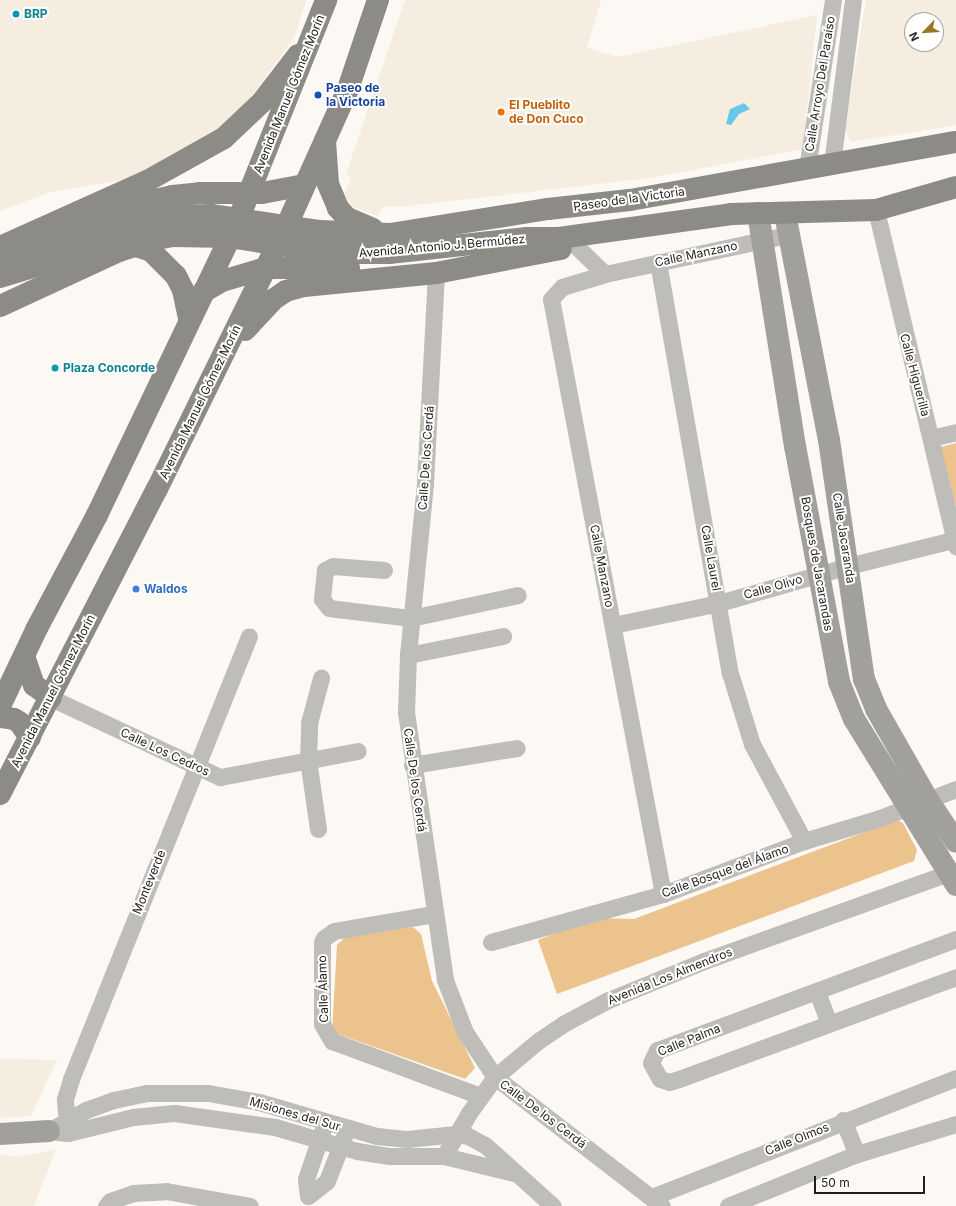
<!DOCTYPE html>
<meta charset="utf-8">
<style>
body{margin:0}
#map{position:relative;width:956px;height:1206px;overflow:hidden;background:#fcf8f3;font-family:Inter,sans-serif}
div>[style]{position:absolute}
.built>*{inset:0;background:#f6ede1}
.green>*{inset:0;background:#ecc38c}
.water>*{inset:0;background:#66c8e6}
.street>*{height:17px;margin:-8.5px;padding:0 8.5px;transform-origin:8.5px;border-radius:8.5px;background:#bebdba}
.secondary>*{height:22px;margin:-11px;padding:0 11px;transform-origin:11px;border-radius:11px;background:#a1a09c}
.primary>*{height:22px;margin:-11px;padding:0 11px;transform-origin:11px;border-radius:11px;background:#8c8b86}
.dots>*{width:11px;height:11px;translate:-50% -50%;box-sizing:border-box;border:2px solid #fff;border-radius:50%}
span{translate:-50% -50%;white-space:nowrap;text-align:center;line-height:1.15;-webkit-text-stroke:4px #fff;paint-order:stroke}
.culture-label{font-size:12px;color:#0d838f;font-weight:700}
.left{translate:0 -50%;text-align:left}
.street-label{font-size:12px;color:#211f1d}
.transit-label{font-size:12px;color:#164399;font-weight:700}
.food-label{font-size:12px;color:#c56008;font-weight:700}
.shop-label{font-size:12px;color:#366cbe;font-weight:700}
.north{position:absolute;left:904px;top:12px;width:40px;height:40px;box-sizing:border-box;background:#fff;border:1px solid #a6a5a5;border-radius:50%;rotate:245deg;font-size:11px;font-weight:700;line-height:16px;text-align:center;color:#211f1d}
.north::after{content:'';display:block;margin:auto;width:14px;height:18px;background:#9a7823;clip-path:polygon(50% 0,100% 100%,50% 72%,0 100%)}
.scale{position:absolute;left:814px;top:1176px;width:111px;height:18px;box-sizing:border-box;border:2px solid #211f1d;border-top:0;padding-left:5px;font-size:12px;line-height:14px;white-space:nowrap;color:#211f1d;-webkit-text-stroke:3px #fff;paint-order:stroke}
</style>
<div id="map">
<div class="built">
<i style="clip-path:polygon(0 0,306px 0,296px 34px,258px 88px,220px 132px,141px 177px,50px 192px,0 211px)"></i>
<i style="clip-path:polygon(405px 0,601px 0,587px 48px,618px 57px,817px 15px,803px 149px,650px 178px,399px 207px,383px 206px,378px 216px,354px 207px,347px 200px,345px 192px,351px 178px,346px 174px)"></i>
<i style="clip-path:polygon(evenodd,866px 0,956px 0,956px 125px,851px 142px,845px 131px,866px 0,912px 20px,936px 20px,936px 44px,912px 44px,912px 20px)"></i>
<i style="clip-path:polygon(0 1059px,57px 1060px,31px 1116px,0 1118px)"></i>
<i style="clip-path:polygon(56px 1149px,34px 1206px,0 1206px,0 1155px,19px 1157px)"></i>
</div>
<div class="green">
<i style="clip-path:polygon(956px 443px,956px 508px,941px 447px)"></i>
<i style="clip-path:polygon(897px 820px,903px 823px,917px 850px,914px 861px,557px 994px,538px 940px,594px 918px,634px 919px)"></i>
<i style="clip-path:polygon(413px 927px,421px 934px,432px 981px,475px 1068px,465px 1079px,332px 1032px,337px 945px,345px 937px)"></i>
</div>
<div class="water">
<i style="clip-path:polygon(744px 103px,750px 109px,739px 114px,731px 125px,726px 124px,730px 109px)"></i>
</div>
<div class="street">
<i style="left:832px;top:164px;width:165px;rotate:-82.7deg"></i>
<i style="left:807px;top:168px;width:170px;rotate:-81.2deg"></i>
<i style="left:876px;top:210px;width:346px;rotate:76.6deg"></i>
<i style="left:576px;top:246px;width:40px;rotate:44deg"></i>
<i style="left:658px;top:262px;width:417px;rotate:80.1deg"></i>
<i style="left:730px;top:673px;width:74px;rotate:72.8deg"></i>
<i style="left:752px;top:744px;width:110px;rotate:61.8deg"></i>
<i style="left:436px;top:273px;width:211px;rotate:93deg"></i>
<i style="left:425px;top:484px;width:172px;rotate:95.7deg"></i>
<i style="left:408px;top:655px;width:57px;rotate:92deg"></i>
<i style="left:406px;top:712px;width:271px;rotate:81.7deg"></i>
<i style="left:445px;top:980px;width:56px;rotate:69deg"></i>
<i style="left:465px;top:1032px;width:54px;rotate:56.3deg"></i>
<i style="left:495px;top:1077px;width:211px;rotate:37.7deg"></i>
<i style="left:931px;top:438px;width:26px;rotate:-13deg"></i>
<i style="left:384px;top:570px;width:51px;rotate:-175.5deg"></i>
<i style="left:333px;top:566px;width:9px;rotate:153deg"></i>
<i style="left:325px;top:570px;width:29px;rotate:96deg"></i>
<i style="left:322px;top:599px;width:11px;rotate:52deg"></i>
<i style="left:329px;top:608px;width:83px;rotate:7deg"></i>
<i style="left:411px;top:618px;width:109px;rotate:-12.1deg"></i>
<i style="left:613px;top:625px;width:108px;rotate:-11.7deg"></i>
<i style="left:719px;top:603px;width:134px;rotate:-16deg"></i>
<i style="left:848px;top:566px;width:111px;rotate:-14deg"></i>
<i style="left:408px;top:655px;width:97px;rotate:-11.3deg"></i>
<i style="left:51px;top:698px;width:187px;rotate:25.1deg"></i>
<i style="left:220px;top:777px;width:140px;rotate:-10.7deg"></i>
<i style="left:412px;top:765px;width:106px;rotate:-9.2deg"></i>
<i style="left:318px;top:829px;width:70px;rotate:-98.2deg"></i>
<i style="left:308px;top:760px;width:37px;rotate:-88deg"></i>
<i style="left:309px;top:723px;width:47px;rotate:-75.1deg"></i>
<i style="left:663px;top:894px;width:605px;rotate:-100.66deg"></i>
<i style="left:551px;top:299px;width:16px;rotate:-47deg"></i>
<i style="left:562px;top:287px;width:45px;rotate:-16.8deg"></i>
<i style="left:605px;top:274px;width:186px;rotate:-12.1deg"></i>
<i style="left:434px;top:914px;width:101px;rotate:170.4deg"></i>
<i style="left:334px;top:931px;width:12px;rotate:145deg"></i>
<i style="left:324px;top:938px;width:4px;rotate:117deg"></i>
<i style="left:322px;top:942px;width:82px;rotate:90deg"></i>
<i style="left:322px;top:1024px;width:20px;rotate:60deg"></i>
<i style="left:332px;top:1041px;width:159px;rotate:20.3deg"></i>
<i style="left:956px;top:939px;width:319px;rotate:159.6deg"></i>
<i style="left:657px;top:1050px;width:14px;rotate:115deg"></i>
<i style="left:651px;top:1063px;width:18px;rotate:61deg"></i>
<i style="left:660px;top:1079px;width:9px;rotate:18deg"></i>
<i style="left:669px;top:1082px;width:10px;rotate:-17deg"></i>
<i style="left:679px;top:1079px;width:295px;rotate:-20.2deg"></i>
<i style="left:491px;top:942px;width:179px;rotate:-15.6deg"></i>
<i style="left:663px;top:894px;width:151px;rotate:-20.6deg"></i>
<i style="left:804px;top:841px;width:79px;rotate:-16.8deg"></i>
<i style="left:880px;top:818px;width:81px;rotate:-20.9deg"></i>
<i style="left:817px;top:992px;width:33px;rotate:69deg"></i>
<i style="left:843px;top:1120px;width:37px;rotate:68deg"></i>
<i style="left:68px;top:1130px;width:31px;rotate:-96deg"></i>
<i style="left:65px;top:1099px;width:21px;rotate:-73deg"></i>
<i style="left:71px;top:1079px;width:477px;rotate:-68.1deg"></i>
<i style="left:49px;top:1131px;width:43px;rotate:-29.6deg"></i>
<i style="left:86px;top:1110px;width:30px;rotate:-20deg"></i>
<i style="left:114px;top:1100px;width:34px;rotate:-12deg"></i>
<i style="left:147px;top:1093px;width:61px"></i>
<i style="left:208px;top:1093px;width:52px;rotate:10deg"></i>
<i style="left:259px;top:1102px;width:123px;rotate:16.1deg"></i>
<i style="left:377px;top:1136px;width:30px;rotate:6deg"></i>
<i style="left:407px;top:1139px;width:49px;rotate:-5.8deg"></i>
<i style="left:456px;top:1134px;width:12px;rotate:9deg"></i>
<i style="left:468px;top:1136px;width:19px;rotate:28deg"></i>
<i style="left:485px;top:1145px;width:91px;rotate:41.9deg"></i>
<i style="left:57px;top:1132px;width:11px;rotate:5deg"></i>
<i style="left:68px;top:1133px;width:67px;rotate:-13.8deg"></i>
<i style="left:133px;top:1117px;width:41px;rotate:-5.6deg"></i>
<i style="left:174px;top:1113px;width:102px;rotate:7.9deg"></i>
<i style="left:275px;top:1127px;width:85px;rotate:16.3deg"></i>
<i style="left:357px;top:1151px;width:33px;rotate:9deg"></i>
<i style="left:390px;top:1156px;width:54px"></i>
<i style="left:444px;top:1156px;width:72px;rotate:13.7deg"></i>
<i style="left:444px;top:1156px;width:50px;rotate:-59.8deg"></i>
<i style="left:469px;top:1113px;width:44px;rotate:-54.2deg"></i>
<i style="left:495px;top:1077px;width:56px;rotate:-39.9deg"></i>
<i style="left:538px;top:1041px;width:30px;rotate:-34deg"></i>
<i style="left:563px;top:1024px;width:49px;rotate:-28.1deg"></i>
<i style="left:606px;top:1001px;width:106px;rotate:-22.2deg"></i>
<i style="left:704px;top:961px;width:259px;rotate:-19.8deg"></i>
<i style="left:308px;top:1196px;width:24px;rotate:-38deg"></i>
<i style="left:327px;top:1181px;width:47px;rotate:-68.9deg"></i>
<i style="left:308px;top:1196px;width:17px;rotate:-97deg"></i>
<i style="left:306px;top:1179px;width:53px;rotate:-71.2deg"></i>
<i style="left:652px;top:1197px;width:326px;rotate:-21.4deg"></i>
<i style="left:106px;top:1206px;width:6px;rotate:-51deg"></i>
<i style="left:110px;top:1201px;width:24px;rotate:-19deg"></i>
<i style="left:133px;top:1193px;width:33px;rotate:-3deg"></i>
<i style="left:166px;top:1191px;width:85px;rotate:10.1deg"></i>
<i style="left:728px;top:1206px;width:139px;rotate:-22deg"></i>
<i style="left:857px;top:1154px;width:103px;rotate:-16.9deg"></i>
</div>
<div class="secondary">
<i style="left:758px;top:213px;width:236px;rotate:81deg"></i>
<i style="left:795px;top:446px;width:240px;rotate:79.4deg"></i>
<i style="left:839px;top:682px;width:40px;rotate:68deg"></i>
<i style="left:854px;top:719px;width:195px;rotate:58.4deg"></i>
<i style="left:785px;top:214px;width:230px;rotate:79deg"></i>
<i style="left:829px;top:440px;width:242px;rotate:81.7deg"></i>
<i style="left:864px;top:679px;width:32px;rotate:68deg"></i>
<i style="left:876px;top:709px;width:105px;rotate:60.3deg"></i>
<i style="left:928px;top:800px;width:50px;rotate:56.3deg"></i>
<i style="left:0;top:1134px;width:49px;rotate:-3.5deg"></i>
</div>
<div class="primary">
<i style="left:325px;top:141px;width:43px;rotate:86deg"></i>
<i style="left:328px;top:184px;width:26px;rotate:67deg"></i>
<i style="left:338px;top:208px;width:13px;rotate:48deg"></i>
<i style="left:347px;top:218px;width:28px;rotate:23deg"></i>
<i style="left:133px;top:245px;width:19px;rotate:18deg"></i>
<i style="left:151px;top:251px;width:35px;rotate:45deg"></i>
<i style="left:176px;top:276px;width:16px;rotate:63deg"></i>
<i style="left:183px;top:290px;width:30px;rotate:78deg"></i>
<i style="left:0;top:247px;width:161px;rotate:-24.2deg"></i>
<i style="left:147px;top:181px;width:88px;rotate:-29.2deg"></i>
<i style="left:224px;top:138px;width:52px;rotate:-43.5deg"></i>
<i style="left:262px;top:102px;width:59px;rotate:-52.5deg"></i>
<i style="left:9px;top:265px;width:54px;rotate:-29.9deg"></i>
<i style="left:56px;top:238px;width:75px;rotate:-24.5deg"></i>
<i style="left:124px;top:207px;width:50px;rotate:-12.7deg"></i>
<i style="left:173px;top:196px;width:27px;rotate:-6deg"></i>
<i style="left:200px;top:193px;width:62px"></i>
<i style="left:262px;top:193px;width:43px;rotate:-10.8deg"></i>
<i style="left:0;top:277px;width:41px;rotate:-17.1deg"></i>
<i style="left:39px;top:265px;width:98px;rotate:-22.9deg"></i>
<i style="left:129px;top:227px;width:52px;rotate:-12.2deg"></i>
<i style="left:180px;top:216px;width:31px;rotate:-2deg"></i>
<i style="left:211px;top:215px;width:110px;rotate:8.4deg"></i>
<i style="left:320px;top:231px;width:70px;rotate:2.5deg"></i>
<i style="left:390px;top:234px;width:160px;rotate:-9deg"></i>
<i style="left:548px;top:209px;width:82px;rotate:-6.3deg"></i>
<i style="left:630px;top:200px;width:331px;rotate:-10.1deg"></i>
<i style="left:203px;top:292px;width:22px;rotate:-30deg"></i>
<i style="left:222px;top:281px;width:46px;rotate:-16.5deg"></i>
<i style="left:266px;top:268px;width:83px"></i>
<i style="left:0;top:306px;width:131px;rotate:-24.8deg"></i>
<i style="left:119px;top:251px;width:40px;rotate:-18deg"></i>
<i style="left:157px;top:239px;width:16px;rotate:-11deg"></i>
<i style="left:173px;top:236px;width:56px;rotate:1deg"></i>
<i style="left:229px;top:237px;width:104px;rotate:8.8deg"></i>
<i style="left:332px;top:253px;width:57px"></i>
<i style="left:389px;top:253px;width:139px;rotate:-6.2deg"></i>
<i style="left:527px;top:238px;width:32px"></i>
<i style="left:559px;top:238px;width:174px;rotate:-7.9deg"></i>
<i style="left:731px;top:214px;width:145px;rotate:-1.6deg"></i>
<i style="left:876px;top:210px;width:83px;rotate:-16deg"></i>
<i style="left:245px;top:330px;width:42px;rotate:-46.9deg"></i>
<i style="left:274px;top:299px;width:14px;rotate:-34deg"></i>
<i style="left:286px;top:291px;width:19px;rotate:-16deg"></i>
<i style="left:304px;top:286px;width:133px;rotate:-5.6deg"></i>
<i style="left:436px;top:273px;width:127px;rotate:-10.9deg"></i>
<i style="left:24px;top:656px;width:31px;rotate:71deg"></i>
<i style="left:34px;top:685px;width:21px;rotate:37deg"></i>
<i style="left:0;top:706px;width:86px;rotate:-64.6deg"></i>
<i style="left:37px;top:628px;width:128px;rotate:-62deg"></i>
<i style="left:97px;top:515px;width:329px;rotate:-64.4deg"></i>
<i style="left:239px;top:218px;width:235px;rotate:-68.2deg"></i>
<i style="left:0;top:717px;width:14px;rotate:8deg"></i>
<i style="left:14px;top:719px;width:6px;rotate:31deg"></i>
<i style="left:19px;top:722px;width:19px;rotate:55deg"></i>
<i style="left:0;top:794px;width:343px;rotate:-62.8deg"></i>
<i style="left:157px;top:489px;width:294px;rotate:-63.8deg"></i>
<i style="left:287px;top:225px;width:149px;rotate:-65.8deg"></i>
<i style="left:348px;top:89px;width:94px;rotate:-71.4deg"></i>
</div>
<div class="dots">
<i style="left:16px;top:14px;background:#0f9aa8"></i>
<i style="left:318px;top:95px;background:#1a4fb4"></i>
<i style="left:501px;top:112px;background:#e8710a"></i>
<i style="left:55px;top:368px;background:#0f9aa8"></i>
<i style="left:136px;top:589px;background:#3f7fe0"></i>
</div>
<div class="culture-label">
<span class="left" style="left:24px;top:14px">BRP</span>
<span class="left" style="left:63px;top:368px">Plaza Concorde</span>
</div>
<div class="street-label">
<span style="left:820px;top:84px;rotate:-81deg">Calle Arroyo Del Paraíso</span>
<span style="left:289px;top:94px;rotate:-68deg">Avenida Manuel Gómez Morín</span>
<span style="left:629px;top:199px;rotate:-8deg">Paseo de la Victoria</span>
<span style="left:442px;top:246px;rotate:-5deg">Avenida Antonio J. Bermúdez</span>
<span style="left:696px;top:254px;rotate:-12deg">Calle Manzano</span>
<span style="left:915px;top:375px;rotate:75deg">Calle Higuerilla</span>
<span style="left:200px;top:402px;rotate:-64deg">Avenida Manuel Gómez Morín</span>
<span style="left:426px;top:458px;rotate:-86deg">Calle De los Cerdá</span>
<span style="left:844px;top:538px;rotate:81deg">Calle Jacaranda</span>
<span style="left:711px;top:558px;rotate:80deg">Calle Laurel</span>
<span style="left:817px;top:564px;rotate:80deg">Bosques de Jacarandas</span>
<span style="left:602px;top:566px;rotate:79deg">Calle Manzano</span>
<span style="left:773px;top:587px;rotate:-16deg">Calle Olivo</span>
<span style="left:53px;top:691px;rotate:-63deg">Avenida Manuel Gómez Morín</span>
<span style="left:165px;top:752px;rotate:25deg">Calle Los Cedros</span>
<span style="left:415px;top:780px;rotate:82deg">Calle De los Cerdá</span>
<span style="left:725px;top:871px;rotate:-20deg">Calle Bosque del Álamo</span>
<span style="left:149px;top:882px;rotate:-68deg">Monteverde</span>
<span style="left:670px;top:976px;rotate:-22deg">Avenida Los Almendros</span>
<span style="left:323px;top:989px;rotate:-92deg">Calle Álamo</span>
<span style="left:689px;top:1040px;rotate:-22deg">Calle Palma</span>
<span style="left:295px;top:1114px;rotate:16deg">Misiones del Sur</span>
<span style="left:543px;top:1114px;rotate:37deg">Calle De los Cerdá</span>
<span style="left:797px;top:1139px;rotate:-22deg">Calle Olmos</span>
</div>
<div class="transit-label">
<span class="left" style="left:326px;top:95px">Paseo de<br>la Victoria</span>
</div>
<div class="food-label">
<span class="left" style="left:509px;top:112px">El Pueblito<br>de Don Cuco</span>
</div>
<div class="shop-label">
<span class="left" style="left:144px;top:589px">Waldos</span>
</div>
<div class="north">N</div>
<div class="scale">50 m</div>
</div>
